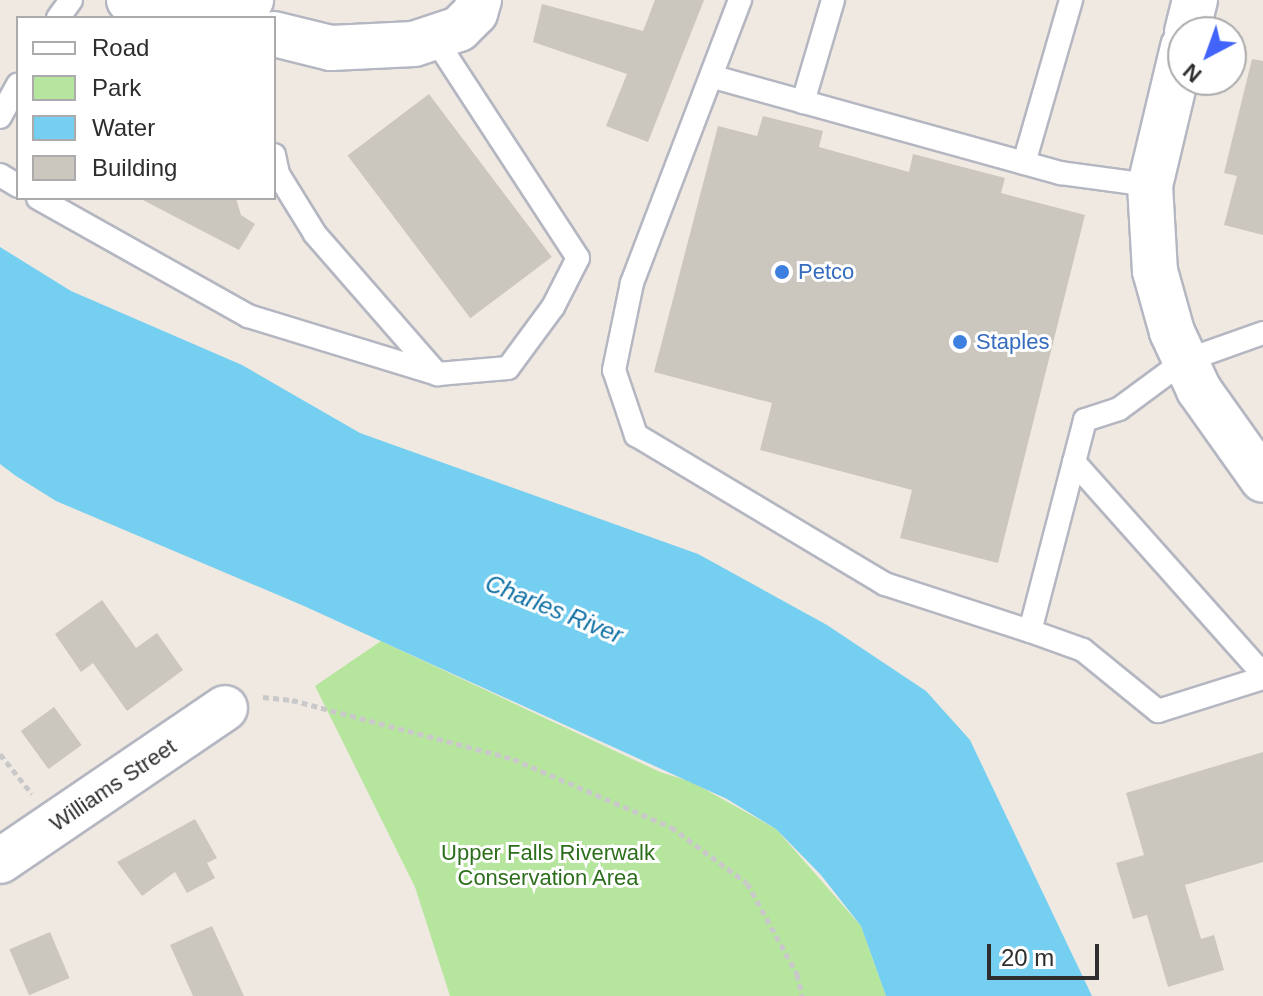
<!DOCTYPE html>
<style>
body{margin:0}
#map{position:relative;width:1263px;height:996px;overflow:hidden;background:#efe9e1;font-family:Helvetica,sans-serif}
div>[style]{position:absolute}
.green>*{inset:0;background:#b6e59e}
.water>*{inset:0;background:#75cff0}
.building>*{inset:0;background:#cbc7bf;transform-origin:0 0}
.path>*{height:5px;margin-top:-2.5px;transform-origin:0;background:repeating-linear-gradient(90deg,#c9c9c9 0 6px,transparent 0 10px)}
.roads{filter:drop-shadow(2px 0 #b4b7c1) drop-shadow(-2px 0 #b4b7c1) drop-shadow(0 2px #b4b7c1) drop-shadow(0 -2px #b4b7c1)}
.lane>*{height:22px;margin:-11px;padding:0 11px;transform-origin:11px;border-radius:11px;background:#fff}
.street>*{height:44px;margin:-22px;padding:0 22px;transform-origin:22px;border-radius:22px;background:#fff}
.dots>*{width:22px;height:22px;translate:-50% -50%;box-sizing:border-box;border:4px solid #fff;border-radius:50%}
span{translate:-50% -50%;white-space:nowrap;text-align:center;line-height:1.15;-webkit-text-stroke:6px #fff;paint-order:stroke}
.shop-label{font-size:22px;color:#366cbe}
.left{translate:0 -50%;text-align:left}
.street-label{font-size:22px;color:#2e2e2e}
.park-label{font-size:22px;color:#2c6e1b}
.water-label{font-size:24px;color:#0d6fa3;font-style:italic}
.legend{position:absolute;left:16px;top:16px;width:260px;height:184px;box-sizing:border-box;background:#fff;border:2px solid #ababab;margin:0;padding:10px 14px;list-style:none;font-size:24px;color:#2e2e2e}
.legend li{display:flex;align-items:center;gap:16px;height:40px}
.legend b{width:40px;border:2px solid #ababab}
.north{position:absolute;left:1167px;top:16px;width:80px;height:80px;box-sizing:border-box;background:#fff;border:2px solid #ababab;border-radius:50%;rotate:221deg;font-size:22px;font-weight:700;line-height:32px;text-align:center;color:#2e2e2e}
.north::after{content:'';display:block;margin:auto;width:28px;height:36px;background:#4264fb;clip-path:polygon(50% 0,100% 100%,50% 72%,0 100%)}
.scale{position:absolute;left:987px;top:944px;width:112px;height:36px;box-sizing:border-box;border:4px solid #2e2e2e;border-top:0;padding-left:10px;font-size:24px;line-height:28px;white-space:nowrap;color:#2e2e2e;-webkit-text-stroke:6px #fff;paint-order:stroke}
</style>
<div id="map">
<div class="green">
<i style="clip-path:polygon(381px 641px,660px 772px,692px 782px,776px 829px,861px 926px,886px 996px,450px 996px,415px 887px,315px 686px)"></i>
</div>
<div class="water">
<i style="clip-path:polygon(0 247px,71px 291px,242px 365px,360px 433px,698px 554px,827px 625px,926px 691px,970px 740px,1092px 996px,886px 996px,861px 926px,821px 875px,776px 829px,727px 799px,304px 606px,56px 501px,16px 476px,0 464px)"></i>
</div>
<div class="building">
<i style="clip-path:polygon(655px 0,704px 0,648px 142px,606px 126px,627px 74px,533px 42px,542px 4px,643px 31px)"></i>
<i style="clip-path:polygon(1252px 59px,1263px 61px,1263px 235px,1224px 225px,1237px 176px,1224px 173px)"></i>
<i style="left:429px;top:94px;width:204px;height:102px;rotate:53deg"></i>
<i style="clip-path:polygon(763px 116px,823px 131px,819px 147px,909px 172px,913px 154px,1005px 178px,1001px 193px,1085px 215px,998px 563px,900px 538px,912px 490px,760px 450px,772px 403px,654px 372px,718px 126px,757px 136px)"></i>
<i style="clip-path:polygon(139px 198px,236px 198px,241px 215px,255px 224px,239px 250px)"></i>
<i style="clip-path:polygon(102px 600px,136px 648px,157px 633px,183px 670px,127px 711px,93px 663px,81px 672px,55px 634px)"></i>
<i style="left:54px;top:707px;width:47px;height:41px;rotate:54deg"></i>
<i style="clip-path:polygon(1263px 752px,1263px 862px,1185px 885px,1201px 939px,1214px 935px,1224px 970px,1168px 987px,1147px 915px,1133px 919px,1116px 863px,1144px 855px,1126px 793px)"></i>
<i style="clip-path:polygon(195px 819px,217px 858px,207px 863px,215px 878px,187px 893px,175px 872px,142px 896px,117px 862px)"></i>
<i style="clip-path:polygon(212px 926px,244px 996px,193px 996px,170px 945px)"></i>
<i style="left:50px;top:932px;width:50px;height:44px;rotate:67deg"></i>
</div>
<div class="path">
<i style="left:263px;top:697px;width:29px;rotate:6deg"></i>
<i style="left:292px;top:700px;width:229px;rotate:14.9deg"></i>
<i style="left:513px;top:759px;width:172px;rotate:23.3deg"></i>
<i style="left:671px;top:827px;width:94px;rotate:36.4deg"></i>
<i style="left:747px;top:883px;width:104px;rotate:61.2deg"></i>
<i style="left:797px;top:974px;width:23px;rotate:77deg"></i>
<i style="left:0;top:754px;width:51px;rotate:51.3deg"></i>
</div>
<div class="roads">
<div class="lane">
<i style="left:740px;top:0;width:303px;rotate:110.9deg"></i>
<i style="left:632px;top:283px;width:89px;rotate:101.7deg"></i>
<i style="left:614px;top:370px;width:69px;rotate:71.3deg"></i>
<i style="left:636px;top:435px;width:290px;rotate:30.9deg"></i>
<i style="left:885px;top:584px;width:152px;rotate:18deg"></i>
<i style="left:58px;top:18px;width:22px;rotate:-54deg"></i>
<i style="left:714px;top:77px;width:360px;rotate:15.5deg"></i>
<i style="left:1061px;top:173px;width:90px;rotate:7.7deg"></i>
<i style="left:803px;top:102px;width:106px;rotate:-73.6deg"></i>
<i style="left:0;top:117px;width:37px;rotate:-61deg"></i>
<i style="left:274px;top:155px;width:19px;rotate:78deg"></i>
<i style="left:278px;top:174px;width:70px;rotate:58.3deg"></i>
<i style="left:315px;top:234px;width:186px;rotate:48.9deg"></i>
<i style="left:1024px;top:163px;width:170px;rotate:-73.9deg"></i>
<i style="left:0;top:175px;width:21px;rotate:31deg"></i>
<i style="left:38px;top:198px;width:241px;rotate:29.3deg"></i>
<i style="left:248px;top:316px;width:199px;rotate:17deg"></i>
<i style="left:438px;top:374px;width:70px;rotate:-4.9deg"></i>
<i style="left:508px;top:368px;width:76px;rotate:-53.6deg"></i>
<i style="left:553px;top:307px;width:55px;rotate:-63deg"></i>
<i style="left:578px;top:258px;width:262px;rotate:-123.1deg"></i>
<i style="left:1263px;top:333px;width:84px;rotate:160.5deg"></i>
<i style="left:1184px;top:361px;width:81px;rotate:143.6deg"></i>
<i style="left:1119px;top:409px;width:36px;rotate:162deg"></i>
<i style="left:1085px;top:420px;width:218px;rotate:104.6deg"></i>
<i style="left:1030px;top:631px;width:56px;rotate:19.7deg"></i>
<i style="left:1083px;top:650px;width:97px;rotate:39.1deg"></i>
<i style="left:1158px;top:711px;width:110px;rotate:-17.4deg"></i>
<i style="left:1074px;top:462px;width:284px;rotate:48.3deg"></i>
</div>
<div class="street">
<i style="left:129px;top:0;width:58px;rotate:17.2deg"></i>
<i style="left:184px;top:17px;width:42px;rotate:-6.8deg"></i>
<i style="left:226px;top:12px;width:28px;rotate:-26deg"></i>
<i style="left:1187px;top:32px;width:33px;rotate:-76deg"></i>
<i style="left:274px;top:34px;width:59px;rotate:13.8deg"></i>
<i style="left:331px;top:48px;width:83px;rotate:-2.8deg"></i>
<i style="left:414px;top:44px;width:47px;rotate:-18.4deg"></i>
<i style="left:459px;top:29px;width:23px;rotate:-45deg"></i>
<i style="left:475px;top:13px;width:14px;rotate:-73deg"></i>
<i style="left:1183px;top:47px;width:142px;rotate:103.4deg"></i>
<i style="left:1150px;top:185px;width:86px;rotate:86.7deg"></i>
<i style="left:1155px;top:271px;width:63px;rotate:74.4deg"></i>
<i style="left:1172px;top:332px;width:64px;rotate:65deg"></i>
<i style="left:1199px;top:390px;width:110px;rotate:54.6deg"></i>
<i style="left:0;top:861px;width:272px;rotate:-34.2deg"></i>
</div>
</div>
<div class="dots">
<i style="left:782px;top:272px;background:#3f7fe0"></i>
<i style="left:960px;top:342px;background:#3f7fe0"></i>
</div>
<div class="shop-label">
<span class="left" style="left:798px;top:272px">Petco</span>
<span class="left" style="left:976px;top:342px">Staples</span>
</div>
<div class="street-label">
<span style="left:113px;top:785px;rotate:-34deg">Williams Street</span>
</div>
<div class="park-label">
<span style="left:548px;top:865px">Upper Falls Riverwalk<br>Conservation Area</span>
</div>
<div class="water-label">
<span style="left:554px;top:609px;rotate:22deg">Charles River</span>
</div>
<ul class="legend">
<li><b style="height:10px;background:#fff"></b>Road</li>
<li><b style="height:22px;background:#b6e59e"></b>Park</li>
<li><b style="height:22px;background:#75cff0"></b>Water</li>
<li><b style="height:22px;background:#cbc7bf"></b>Building</li>
</ul>
<div class="north">N</div>
<div class="scale">20 m</div>
</div>
